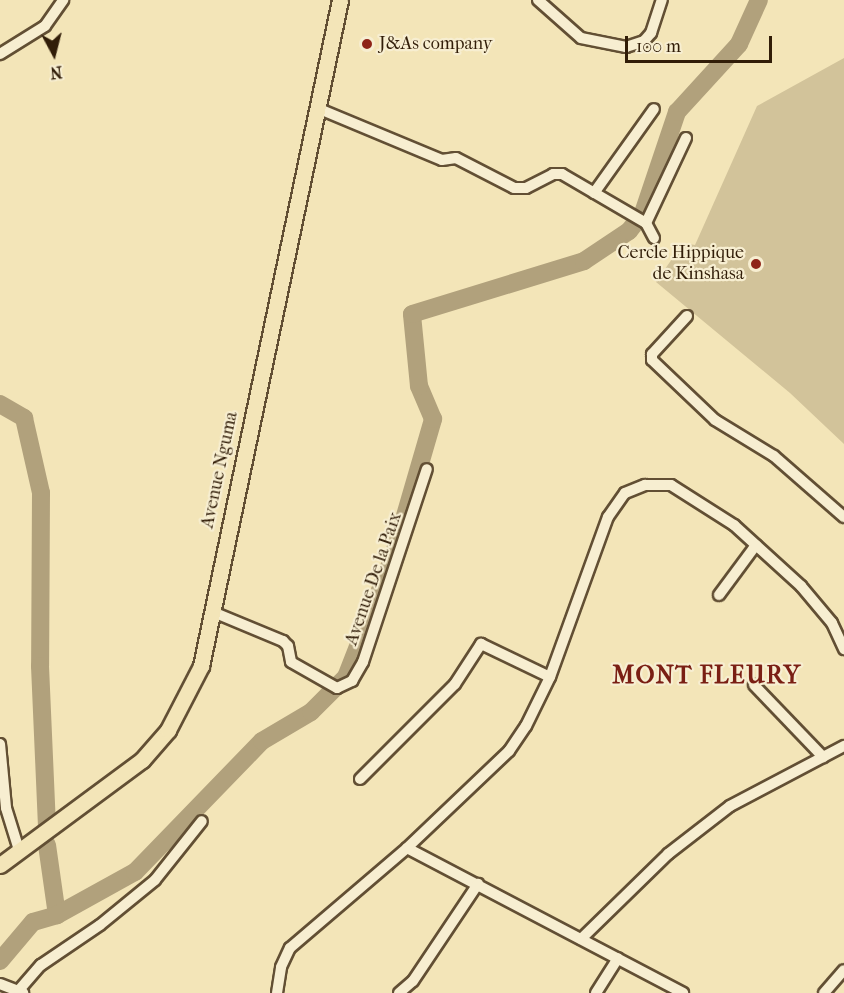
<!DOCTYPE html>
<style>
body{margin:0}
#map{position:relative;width:844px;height:993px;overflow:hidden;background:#f3e5b8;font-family:"IM FELL French Canon",serif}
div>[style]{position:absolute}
.green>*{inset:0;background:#d2c39a}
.stream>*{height:3px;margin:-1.5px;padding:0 1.5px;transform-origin:1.5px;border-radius:1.5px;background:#b1a17c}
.river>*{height:18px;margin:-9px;padding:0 9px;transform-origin:9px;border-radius:9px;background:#b1a17c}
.roads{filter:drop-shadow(2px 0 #624f34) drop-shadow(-2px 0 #624f34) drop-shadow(0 2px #624f34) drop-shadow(0 -2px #624f34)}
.minor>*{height:10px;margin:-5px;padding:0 5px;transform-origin:5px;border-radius:5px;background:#f7eed1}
.primary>*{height:15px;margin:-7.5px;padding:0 7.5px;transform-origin:7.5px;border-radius:7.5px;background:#f3e5b8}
.dots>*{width:16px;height:16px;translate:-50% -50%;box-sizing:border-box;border:3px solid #f7eed1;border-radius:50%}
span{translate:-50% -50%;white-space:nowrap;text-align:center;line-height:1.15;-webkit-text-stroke:4.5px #f7eed1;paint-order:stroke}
.poi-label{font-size:18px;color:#311d08}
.left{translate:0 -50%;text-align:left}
.right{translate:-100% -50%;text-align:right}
.street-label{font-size:18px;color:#311d08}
.district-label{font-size:24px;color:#7a1f14;font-weight:700;letter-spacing:1.5px}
.north{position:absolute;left:24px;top:24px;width:60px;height:60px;-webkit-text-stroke:4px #f7eed1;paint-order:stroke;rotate:173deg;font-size:16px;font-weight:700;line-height:24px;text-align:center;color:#311d08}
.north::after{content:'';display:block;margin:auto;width:21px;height:27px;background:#311d08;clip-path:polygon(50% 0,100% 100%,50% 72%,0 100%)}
.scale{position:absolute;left:625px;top:36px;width:147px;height:27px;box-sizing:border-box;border:3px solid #311d08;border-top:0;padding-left:8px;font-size:18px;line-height:21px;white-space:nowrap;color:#311d08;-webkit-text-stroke:4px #f7eed1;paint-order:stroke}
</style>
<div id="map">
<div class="green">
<i style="clip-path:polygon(844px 58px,844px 444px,790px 393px,656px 282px,683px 243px,695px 245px,757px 106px)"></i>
</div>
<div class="stream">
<i style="left:0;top:60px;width:33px;rotate:-33deg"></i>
</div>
<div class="river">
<i style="left:0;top:404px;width:28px;rotate:30deg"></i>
<i style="left:24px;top:418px;width:77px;rotate:77.2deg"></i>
<i style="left:41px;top:493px;width:173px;rotate:90.3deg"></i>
<i style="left:40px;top:666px;width:159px;rotate:87.5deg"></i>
<i style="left:47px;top:845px;width:71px;rotate:81.9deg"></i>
<i style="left:0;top:961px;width:51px;rotate:-49.8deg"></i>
<i style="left:33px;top:922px;width:25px;rotate:-16deg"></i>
<i style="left:57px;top:915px;width:89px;rotate:-28.9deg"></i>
<i style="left:135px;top:872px;width:182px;rotate:-45.9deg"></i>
<i style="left:262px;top:741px;width:57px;rotate:-30.6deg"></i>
<i style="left:311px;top:712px;width:49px;rotate:-45deg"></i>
<i style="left:346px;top:677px;width:129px;rotate:-68.6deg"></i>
<i style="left:393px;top:557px;width:144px;rotate:-73.8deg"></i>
<i style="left:433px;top:419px;width:36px;rotate:-113deg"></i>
<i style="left:419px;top:386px;width:72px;rotate:-95.6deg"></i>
<i style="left:412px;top:314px;width:180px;rotate:-17.1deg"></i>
<i style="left:584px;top:261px;width:54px;rotate:-33.7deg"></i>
<i style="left:629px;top:231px;width:23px;rotate:-52deg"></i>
<i style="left:643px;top:213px;width:107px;rotate:-71.4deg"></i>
<i style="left:677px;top:112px;width:92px;rotate:-47.6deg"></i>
<i style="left:739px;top:44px;width:48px;rotate:-65.6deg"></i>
</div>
<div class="roads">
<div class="minor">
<i style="left:538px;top:0;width:57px;rotate:41.5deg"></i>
<i style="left:581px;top:38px;width:46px;rotate:11.3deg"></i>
<i style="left:626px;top:47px;width:19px;rotate:-18deg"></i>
<i style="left:644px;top:41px;width:11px;rotate:-49deg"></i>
<i style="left:651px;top:33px;width:35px;rotate:-72deg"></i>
<i style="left:0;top:54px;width:53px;rotate:-31.9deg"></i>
<i style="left:45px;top:26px;width:32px;rotate:-55deg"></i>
<i style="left:317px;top:108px;width:135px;rotate:22.6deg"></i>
<i style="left:442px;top:160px;width:14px;rotate:-8deg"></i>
<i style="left:456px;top:158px;width:65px;rotate:27.3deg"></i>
<i style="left:514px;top:188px;width:12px"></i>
<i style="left:526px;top:188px;width:30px;rotate:-27deg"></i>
<i style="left:553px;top:174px;width:9px"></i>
<i style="left:562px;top:174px;width:97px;rotate:30.3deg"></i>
<i style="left:646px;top:223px;width:17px;rotate:62deg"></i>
<i style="left:594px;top:193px;width:103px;rotate:-54.5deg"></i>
<i style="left:646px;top:223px;width:94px;rotate:-64.8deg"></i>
<i style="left:687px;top:316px;width:52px;rotate:132.6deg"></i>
<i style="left:652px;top:354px;width:6px;rotate:90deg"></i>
<i style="left:652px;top:360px;width:87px;rotate:43.6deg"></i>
<i style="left:715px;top:420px;width:69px;rotate:31.4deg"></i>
<i style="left:774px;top:456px;width:93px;rotate:41.1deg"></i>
<i style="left:719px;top:595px;width:62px;rotate:-53.5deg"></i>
<i style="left:213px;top:612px;width:76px;rotate:22.5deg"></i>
<i style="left:283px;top:641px;width:7px;rotate:45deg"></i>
<i style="left:288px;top:646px;width:16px;rotate:79deg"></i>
<i style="left:291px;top:662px;width:53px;rotate:29.5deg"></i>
<i style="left:337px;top:688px;width:17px;rotate:-25deg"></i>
<i style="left:352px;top:681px;width:22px;rotate:-60deg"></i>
<i style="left:363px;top:662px;width:203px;rotate:-71.7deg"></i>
<i style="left:754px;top:685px;width:100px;rotate:46.2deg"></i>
<i style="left:0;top:744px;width:64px;rotate:84.6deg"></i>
<i style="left:6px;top:808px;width:44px;rotate:72.8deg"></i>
<i style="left:360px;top:779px;width:134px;rotate:-45deg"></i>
<i style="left:455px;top:684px;width:48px;rotate:-57deg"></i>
<i style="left:481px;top:644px;width:76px;rotate:25.6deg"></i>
<i style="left:407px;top:848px;width:312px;rotate:27.7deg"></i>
<i style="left:581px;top:939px;width:122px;rotate:-44.3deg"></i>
<i style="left:668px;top:854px;width:78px;rotate:-37.7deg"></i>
<i style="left:730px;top:806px;width:129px;rotate:-27.8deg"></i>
<i style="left:0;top:984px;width:25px;rotate:21deg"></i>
<i style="left:19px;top:990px;width:33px;rotate:-49deg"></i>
<i style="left:41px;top:965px;width:71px;rotate:-34.1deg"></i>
<i style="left:100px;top:925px;width:71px;rotate:-39.3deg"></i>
<i style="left:155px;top:880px;width:75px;rotate:-51.5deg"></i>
<i style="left:277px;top:993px;width:26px;rotate:-81deg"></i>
<i style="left:281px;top:967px;width:21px;rotate:-65deg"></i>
<i style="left:290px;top:948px;width:154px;rotate:-40.5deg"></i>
<i style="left:407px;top:848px;width:141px;rotate:-43.6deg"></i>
<i style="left:509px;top:751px;width:30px;rotate:-56deg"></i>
<i style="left:526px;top:726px;width:55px;rotate:-63.9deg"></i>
<i style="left:550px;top:677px;width:170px;rotate:-70.1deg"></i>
<i style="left:608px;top:517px;width:29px;rotate:-55deg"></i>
<i style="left:625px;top:493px;width:22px;rotate:-22deg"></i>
<i style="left:645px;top:485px;width:26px"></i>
<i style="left:671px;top:485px;width:75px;rotate:32.4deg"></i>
<i style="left:734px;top:525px;width:91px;rotate:42.3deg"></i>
<i style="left:801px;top:586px;width:48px;rotate:50deg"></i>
<i style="left:832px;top:623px;width:29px;rotate:65deg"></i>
<i style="left:399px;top:993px;width:18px;rotate:-41deg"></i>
<i style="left:413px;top:981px;width:117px;rotate:-56.2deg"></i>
<i style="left:596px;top:993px;width:41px;rotate:-57.8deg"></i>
<i style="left:824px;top:993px;width:30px;rotate:-49deg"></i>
</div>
<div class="primary">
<i style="left:0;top:865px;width:177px;rotate:-36.5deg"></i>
<i style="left:142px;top:760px;width:40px;rotate:-49deg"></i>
<i style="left:168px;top:730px;width:72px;rotate:-62.7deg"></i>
<i style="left:201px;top:666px;width:680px;rotate:-78.21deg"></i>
</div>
</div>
<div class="dots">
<i style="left:367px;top:44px;background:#8f2418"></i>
<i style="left:756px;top:264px;background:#8f2418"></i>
</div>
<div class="poi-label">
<span class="left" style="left:379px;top:44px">J&amp;As company</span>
<span class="right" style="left:744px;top:264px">Cercle Hippique<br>de Kinshasa</span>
</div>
<div class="street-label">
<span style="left:220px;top:470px;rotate:-78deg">Avenue Nguma</span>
<span style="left:374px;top:579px;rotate:-71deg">Avenue De la Paix</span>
</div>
<div class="district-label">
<span style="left:707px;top:676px">MONT FLEURY</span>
</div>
<div class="north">N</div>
<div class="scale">100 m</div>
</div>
